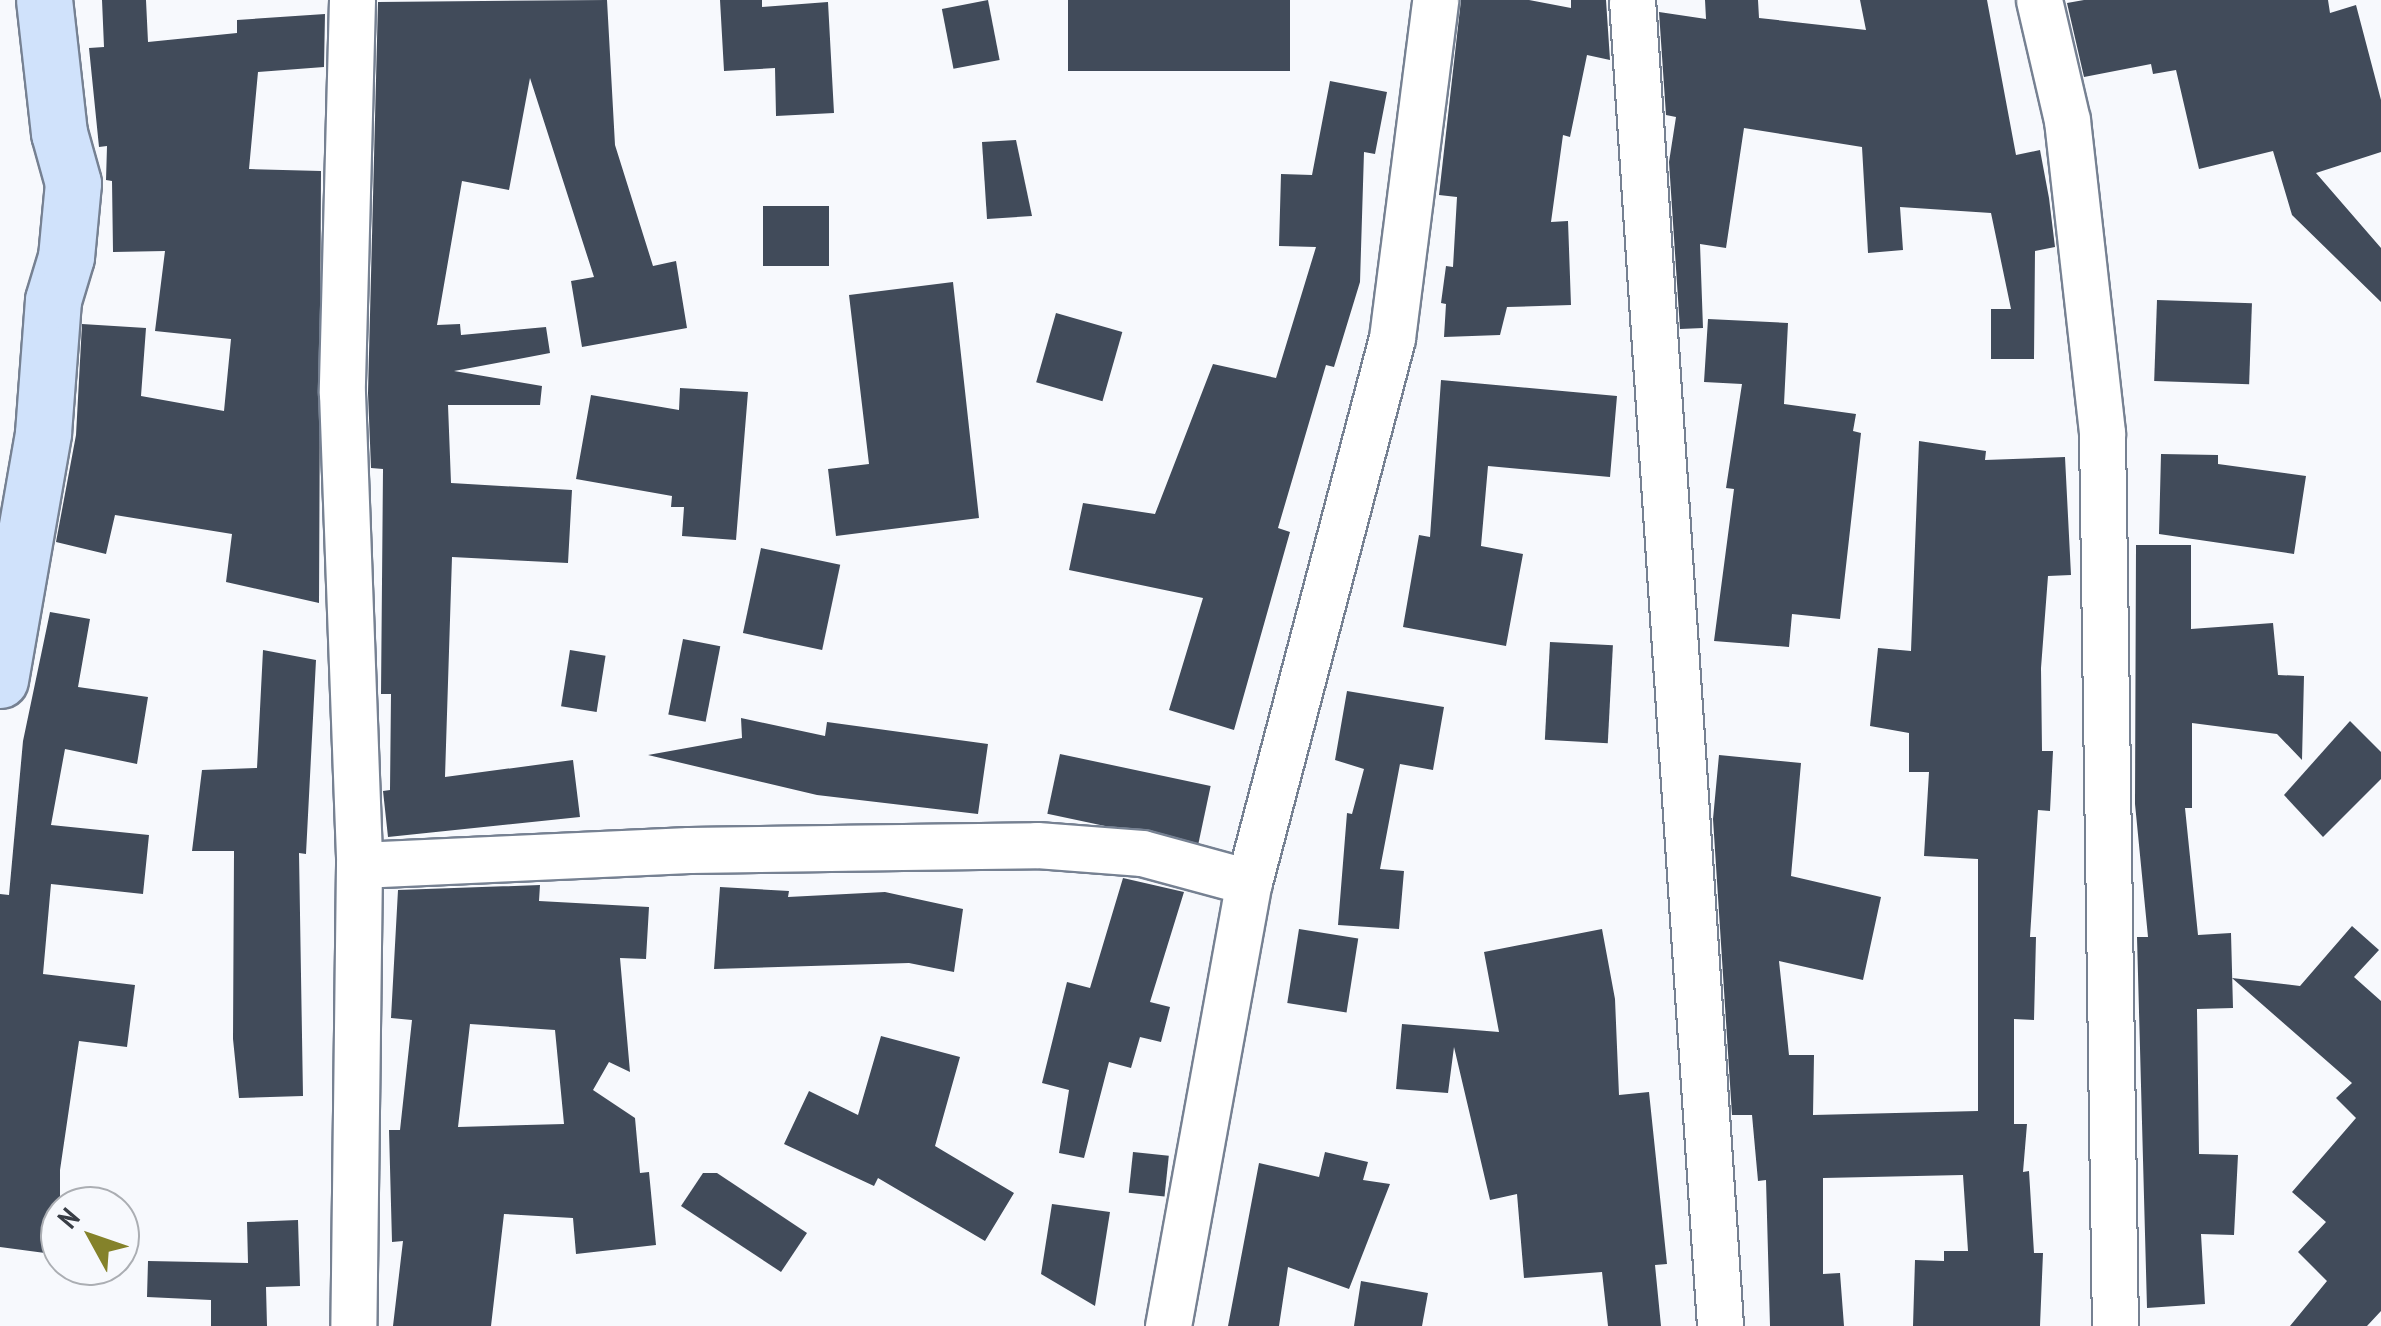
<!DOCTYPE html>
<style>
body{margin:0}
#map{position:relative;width:2381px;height:1326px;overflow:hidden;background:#f7f9fd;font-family:"PT Sans Narrow",sans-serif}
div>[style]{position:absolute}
.building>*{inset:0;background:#414b5a;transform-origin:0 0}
.roads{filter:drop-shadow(2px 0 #768192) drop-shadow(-2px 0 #768192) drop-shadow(0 2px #768192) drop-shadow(0 -2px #768192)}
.minor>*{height:45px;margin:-22.5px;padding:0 22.5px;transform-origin:22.5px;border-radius:22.5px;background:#fff}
.secondary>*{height:55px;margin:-27.5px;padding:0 27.5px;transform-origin:27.5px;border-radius:27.5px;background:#d0e2fb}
span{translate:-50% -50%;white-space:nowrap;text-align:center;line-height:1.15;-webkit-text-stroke:10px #f7f9fd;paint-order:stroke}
.north{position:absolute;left:40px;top:1186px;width:100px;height:100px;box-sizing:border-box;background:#f7f9fd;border:2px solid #abaeb3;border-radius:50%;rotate:310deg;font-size:28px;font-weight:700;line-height:40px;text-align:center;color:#383d45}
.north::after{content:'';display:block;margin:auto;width:35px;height:45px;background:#84822a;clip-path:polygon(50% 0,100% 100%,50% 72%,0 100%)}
</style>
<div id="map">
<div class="building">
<i style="clip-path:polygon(102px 0,146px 0,148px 42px,237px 33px,237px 20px,325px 14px,324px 67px,258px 72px,249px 169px,321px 171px,319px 603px,226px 582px,232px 534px,115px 515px,106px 554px,56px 542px,76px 435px,82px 324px,146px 328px,141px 396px,224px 411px,231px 339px,155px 331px,165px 251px,113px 252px,112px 181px,106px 180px,107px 146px,99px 147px,89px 48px,104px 47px)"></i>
<i style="clip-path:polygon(607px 0,615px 145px,653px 266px,676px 261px,687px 328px,582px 347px,571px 281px,594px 277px,530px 78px,509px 190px,462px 181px,437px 325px,460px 324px,461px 335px,546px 327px,550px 353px,454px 371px,542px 386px,540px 405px,448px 405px,451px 483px,572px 490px,568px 563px,452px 557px,445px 777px,573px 760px,580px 817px,388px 837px,383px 791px,390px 790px,391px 694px,381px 694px,383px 469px,371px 468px,368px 393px,378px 2px)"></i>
<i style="clip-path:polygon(720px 0,762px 0,762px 7px,828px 2px,834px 113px,776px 116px,775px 68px,724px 71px)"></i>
<i style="left:988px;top:0;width:61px;height:47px;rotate:79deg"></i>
<i style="left:1068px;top:0;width:222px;height:71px"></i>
<i style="clip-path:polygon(1461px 0,1529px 0,1571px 8px,1571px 0,1606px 0,1610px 60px,1587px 55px,1570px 137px,1563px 135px,1551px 222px,1568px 221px,1571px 305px,1507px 307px,1500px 335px,1444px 337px,1446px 304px,1441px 303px,1446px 266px,1453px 267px,1457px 197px,1439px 195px)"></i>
<i style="clip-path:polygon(1705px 0,1758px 0,1759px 18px,1866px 30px,1860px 0,1987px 0,2016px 155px,2040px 150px,2049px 198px,2055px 247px,2035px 251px,2034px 359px,1991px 359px,1991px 309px,2011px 309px,1991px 213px,1900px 207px,1903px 250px,1868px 253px,1862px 147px,1744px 128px,1726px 248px,1700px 244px,1703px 328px,1680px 329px,1669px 162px,1676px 117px,1666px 115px,1659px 12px,1706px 19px)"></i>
<i style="clip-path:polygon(2084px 0,2328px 0,2330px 13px,2356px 5px,2381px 100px,2381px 152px,2316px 173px,2381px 248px,2381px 302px,2292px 215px,2273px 151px,2199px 169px,2176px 70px,2153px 74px,2151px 64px,2084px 77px,2067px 3px)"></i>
<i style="clip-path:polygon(1330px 81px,1387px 92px,1375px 154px,1364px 152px,1360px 282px,1334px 367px,1326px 365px,1278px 528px,1290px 532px,1234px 730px,1169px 710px,1203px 598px,1069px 570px,1083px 503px,1155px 514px,1213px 364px,1276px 378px,1316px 247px,1279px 246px,1281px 174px,1312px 175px)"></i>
<i style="clip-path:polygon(1016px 140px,1032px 216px,987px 219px,982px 142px)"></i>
<i style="left:763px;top:206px;width:66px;height:60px"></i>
<i style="clip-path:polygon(953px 282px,979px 518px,836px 536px,828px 469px,869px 464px,849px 295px)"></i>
<i style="left:2157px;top:300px;width:95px;height:81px;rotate:2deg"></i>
<i style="left:1056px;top:313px;width:69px;height:72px;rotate:16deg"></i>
<i style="clip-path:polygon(1708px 319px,1788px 323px,1784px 404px,1856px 414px,1853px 431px,1861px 433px,1840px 619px,1792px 614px,1789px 647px,1714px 641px,1734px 489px,1726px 488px,1742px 384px,1704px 382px)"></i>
<i style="clip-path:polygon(1441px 380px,1617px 396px,1610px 477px,1488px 466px,1481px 546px,1523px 554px,1506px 646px,1403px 627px,1419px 535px,1430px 537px)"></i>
<i style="clip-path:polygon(680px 388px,748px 392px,736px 540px,682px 536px,684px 507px,671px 507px,672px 496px,576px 479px,591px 395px,679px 410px)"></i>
<i style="clip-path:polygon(1919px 441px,1986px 451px,1985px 460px,2065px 457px,2071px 575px,2048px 576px,2041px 668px,2042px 751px,2053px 751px,2050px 811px,2038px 810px,2030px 937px,2036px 937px,2034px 1020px,2014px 1019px,2014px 1124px,2027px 1124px,2023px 1172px,2029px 1171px,2034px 1253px,2043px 1253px,2040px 1326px,1913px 1326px,1915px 1260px,1944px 1261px,1944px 1251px,1968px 1251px,1963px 1175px,1823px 1178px,1823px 1274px,1840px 1273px,1844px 1326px,1770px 1326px,1766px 1180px,1758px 1181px,1752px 1115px,1732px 1115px,1713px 819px,1719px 755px,1801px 763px,1791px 876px,1881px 897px,1863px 980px,1779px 961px,1789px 1055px,1814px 1055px,1813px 1115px,1978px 1111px,1978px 859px,1924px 856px,1929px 772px,1909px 772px,1909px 733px,1870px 726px,1878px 648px,1911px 651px)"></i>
<i style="clip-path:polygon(2161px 454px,2218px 455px,2218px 464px,2306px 476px,2294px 554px,2159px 534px)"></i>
<i style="clip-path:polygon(2136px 545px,2191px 545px,2191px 629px,2273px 623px,2278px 675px,2304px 676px,2302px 760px,2277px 734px,2192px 723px,2192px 808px,2185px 808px,2198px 935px,2231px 933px,2233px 1008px,2197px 1009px,2199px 1154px,2238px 1155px,2234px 1235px,2201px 1234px,2205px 1304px,2147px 1308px,2137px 937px,2148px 937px,2135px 804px)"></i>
<i style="left:761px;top:548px;width:81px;height:87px;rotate:12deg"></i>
<i style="clip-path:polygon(50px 612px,90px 619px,78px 687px,148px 697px,137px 764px,65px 749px,51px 825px,149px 835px,143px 894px,51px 884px,43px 974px,135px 985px,127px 1047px,79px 1041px,60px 1170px,60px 1255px,0 1247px,0 894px,9px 895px,23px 741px)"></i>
<i style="left:683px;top:639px;width:38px;height:77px;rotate:11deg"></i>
<i style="left:1550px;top:642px;width:63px;height:98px;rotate:3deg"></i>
<i style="clip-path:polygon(263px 650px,316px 660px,306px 854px,299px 853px,303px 1096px,239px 1098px,233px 1039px,234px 851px,192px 851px,202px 770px,257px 768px)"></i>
<i style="left:570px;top:650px;width:36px;height:57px;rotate:9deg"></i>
<i style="clip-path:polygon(1347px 691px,1444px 707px,1433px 770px,1400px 764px,1380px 869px,1404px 871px,1399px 929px,1338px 925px,1347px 813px,1352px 814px,1364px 769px,1335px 760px)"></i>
<i style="clip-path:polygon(741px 718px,825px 736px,827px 722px,988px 744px,978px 814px,817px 795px,648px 755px,742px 738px)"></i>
<i style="clip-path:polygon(2350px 721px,2381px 752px,2381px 779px,2323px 837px,2284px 795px)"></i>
<i style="left:1060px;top:754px;width:154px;height:61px;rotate:12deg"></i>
<i style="clip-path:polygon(1123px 878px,1184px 892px,1150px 1002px,1170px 1007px,1161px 1042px,1140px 1037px,1131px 1068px,1109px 1062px,1084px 1158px,1059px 1153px,1069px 1090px,1042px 1083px,1067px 982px,1090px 988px)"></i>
<i style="clip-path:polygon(evenodd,540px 885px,539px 901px,649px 907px,646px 959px,620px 958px,630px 1072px,609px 1062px,593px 1090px,635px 1118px,640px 1173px,649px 1172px,656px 1245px,576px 1254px,573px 1218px,504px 1214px,491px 1326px,393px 1326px,403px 1241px,392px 1242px,389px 1130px,400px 1130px,412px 1020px,391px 1018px,398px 890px,540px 885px,470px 1024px,555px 1030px,564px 1124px,458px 1127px,470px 1024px)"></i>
<i style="clip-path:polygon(720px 887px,789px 891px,788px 897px,885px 892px,963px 909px,954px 972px,909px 963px,714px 969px)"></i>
<i style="clip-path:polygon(2352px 926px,2379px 950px,2354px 977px,2381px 1001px,2381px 1311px,2367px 1326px,2290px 1326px,2327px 1281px,2298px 1252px,2326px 1222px,2292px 1192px,2356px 1118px,2336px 1098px,2352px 1083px,2232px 978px,2300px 986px)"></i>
<i style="left:1299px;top:929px;width:60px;height:75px;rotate:9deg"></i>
<i style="clip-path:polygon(1602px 929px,1615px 999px,1619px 1095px,1649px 1092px,1667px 1264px,1655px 1265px,1661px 1326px,1608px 1326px,1602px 1272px,1524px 1278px,1517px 1194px,1490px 1200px,1454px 1047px,1448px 1093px,1396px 1089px,1402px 1024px,1499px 1032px,1484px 952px)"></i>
<i style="clip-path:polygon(881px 1036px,960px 1057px,935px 1146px,1014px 1193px,985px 1241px,878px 1178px,874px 1186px,784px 1144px,809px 1091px,858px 1115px)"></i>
<i style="left:1133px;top:1152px;width:36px;height:41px;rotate:6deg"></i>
<i style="clip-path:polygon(1325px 1152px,1368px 1162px,1363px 1180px,1390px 1184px,1349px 1289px,1288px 1267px,1279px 1326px,1228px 1326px,1259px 1163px,1319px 1177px)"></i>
<i style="clip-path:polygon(703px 1173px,717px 1173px,807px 1233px,781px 1272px,681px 1206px)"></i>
<i style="clip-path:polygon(1052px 1204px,1110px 1212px,1095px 1306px,1041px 1274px)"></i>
<i style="clip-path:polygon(298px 1220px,300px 1286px,266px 1287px,267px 1326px,211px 1326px,211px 1300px,147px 1297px,148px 1261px,248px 1263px,247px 1222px)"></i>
<i style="clip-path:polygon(1361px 1281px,1428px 1293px,1422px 1326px,1354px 1326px)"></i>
</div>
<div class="roads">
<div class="minor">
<i style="left:352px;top:0;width:393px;rotate:91.5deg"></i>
<i style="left:342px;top:393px;width:472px;rotate:87.9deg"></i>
<i style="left:359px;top:865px;width:461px;rotate:90.7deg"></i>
<i style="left:1632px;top:0;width:1329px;rotate:86.2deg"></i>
<i style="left:2039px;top:0;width:123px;rotate:76.9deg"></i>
<i style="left:2067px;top:120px;width:315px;rotate:83.6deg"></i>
<i style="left:2102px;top:433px;width:893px;rotate:89.17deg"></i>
<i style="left:359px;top:865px;width:330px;rotate:-2.6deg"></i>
<i style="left:689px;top:850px;width:348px;rotate:-0.8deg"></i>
<i style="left:1037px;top:845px;width:105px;rotate:4.4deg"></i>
<i style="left:1142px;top:853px;width:111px;rotate:15.2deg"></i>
<i style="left:1168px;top:1326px;width:451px;rotate:-79.7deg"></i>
<i style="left:1249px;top:882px;width:562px;rotate:-75.27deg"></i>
<i style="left:1392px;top:338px;width:341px;rotate:-82.7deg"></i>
</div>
<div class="secondary">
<i style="left:0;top:680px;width:251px;rotate:-80.1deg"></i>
<i style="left:43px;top:433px;width:133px;rotate:-85.7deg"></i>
<i style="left:53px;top:300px;width:45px;rotate:-73.2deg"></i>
<i style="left:66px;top:257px;width:74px;rotate:-84.6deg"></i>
<i style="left:73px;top:183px;width:52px;rotate:-105.6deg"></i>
<i style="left:59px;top:133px;width:134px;rotate:-96.4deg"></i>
</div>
</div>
<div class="north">N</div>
</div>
